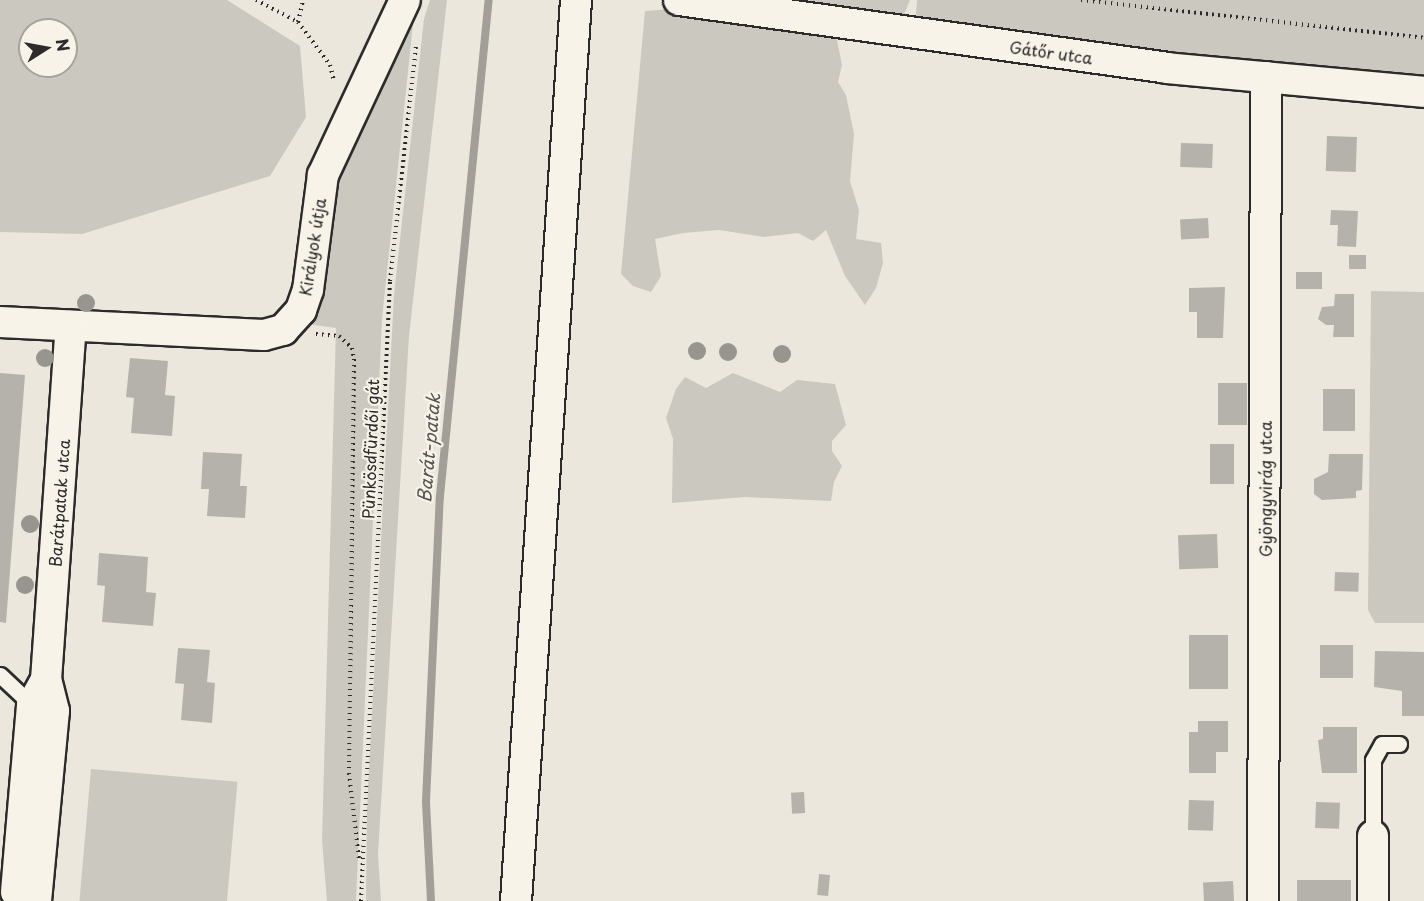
<!DOCTYPE html>
<meta charset="utf-8">
<style>
body{margin:0}
#map{position:relative;width:1424px;height:901px;overflow:hidden;background:#ebe7dd;font-family:"Playpen Sans",sans-serif}
div>[style]{position:absolute}
.green>*{inset:0;background:#cbc8bf;transform-origin:0 0}
.stream>*{height:8px;margin:-4px;padding:0 4px;transform-origin:4px;border-radius:4px;background:#a29f98}
.building>*{inset:0;background:#b5b2ab;transform-origin:0 0}
.path>*{height:4px;margin-top:-2px;transform-origin:0;background:repeating-linear-gradient(90deg,#2b2b2b 0 1.5px,transparent 0 6px)}
.roads{filter:drop-shadow(2px 0 #2b2b2b) drop-shadow(-2px 0 #2b2b2b) drop-shadow(0 2px #2b2b2b) drop-shadow(0 -2px #2b2b2b)}
.service>*{height:15px;margin:-7.5px;padding:0 7.5px;transform-origin:7.5px;border-radius:7.5px;background:#f7f3e8}
.minor>*{height:30px;margin:-15px;padding:0 15px;transform-origin:15px;border-radius:15px;background:#f7f3e8}
.trees>*{width:18px;height:18px;margin:-9px;border-radius:50%;background:#97958f}
span{translate:-50% -50%;white-space:nowrap;text-align:center;line-height:1.15;-webkit-text-stroke:4.5px #f7f3e8;paint-order:stroke}
.street-label{font-size:16px;color:#2b2b2b}
.water-label{font-size:18px;color:#555451;font-style:italic}
.north{position:absolute;left:18px;top:18px;width:60px;height:60px;box-sizing:border-box;background:#f7f3e8;border:2px solid #a5a39c;border-radius:50%;rotate:79deg;font-size:16px;font-weight:700;line-height:24px;text-align:center;color:#2b2b2b}
.north::after{content:'';display:block;margin:auto;width:21px;height:27px;background:#2b2b2b;clip-path:polygon(50% 0,100% 100%,50% 72%,0 100%)}
</style>
<div id="map">
<div class="green">
<i style="clip-path:polygon(evenodd,0 0,227px 0,300px 46px,306px 117px,270px 176px,82px 234px,0 232px,0 0,30px 30px,66px 30px,66px 66px,30px 66px,30px 30px)"></i>
<i style="clip-path:polygon(430px 0,447px 0,409px 336px,378px 854px,381px 901px,366px 901px,367px 808px,394px 295px,424px 19px)"></i>
<i style="clip-path:polygon(710px 0,910px 0,901px 22px)"></i>
<i style="clip-path:polygon(917px 0,1424px 0,1424px 88px,915px 26px)"></i>
<i style="clip-path:polygon(415px 5px,382px 319px,356px 901px,327px 901px,322px 840px,336px 328px,308px 324px,326px 187px)"></i>
<i style="clip-path:polygon(672px 9px,822px 32px,837px 40px,842px 65px,838px 82px,846px 95px,854px 134px,850px 181px,859px 210px,856px 239px,881px 243px,883px 263px,876px 288px,865px 305px,845px 276px,826px 230px,813px 241px,798px 233px,764px 237px,719px 230px,683px 233px,655px 239px,661px 276px,651px 292px,633px 286px,621px 274px,645px 11px)"></i>
<i style="clip-path:polygon(1371px 291px,1424px 292px,1424px 623px,1375px 623px,1368px 610px)"></i>
<i style="clip-path:polygon(733px 373px,780px 392px,797px 380px,835px 384px,846px 425px,832px 441px,832px 451px,842px 466px,834px 482px,831px 501px,745px 497px,672px 503px,673px 439px,666px 418px,676px 389px,685px 377px,706px 388px)"></i>
<i style="left:91px;top:769px;width:147px;height:133px;rotate:5deg"></i>
</div>
<div class="stream">
<i style="left:431px;top:901px;width:100px;rotate:-92.9deg"></i>
<i style="left:426px;top:801px;width:305px;rotate:-87.4deg"></i>
<i style="left:440px;top:496px;width:498px;rotate:-84.4deg"></i>
</div>
<div class="building">
<i style="left:1327px;top:136px;width:30px;height:35px;rotate:2deg"></i>
<i style="left:1181px;top:143px;width:32px;height:24px;rotate:2deg"></i>
<i style="clip-path:polygon(1331px 210px,1358px 211px,1356px 247px,1337px 246px,1338px 225px,1330px 225px)"></i>
<i style="left:1208px;top:218px;width:20px;height:28px;rotate:87deg"></i>
<i style="left:1349px;top:255px;width:17px;height:14px"></i>
<i style="left:1296px;top:272px;width:26px;height:17px"></i>
<i style="clip-path:polygon(1225px 287px,1223px 338px,1197px 338px,1197px 312px,1189px 312px,1189px 288px)"></i>
<i style="clip-path:polygon(1335px 294px,1354px 294px,1354px 337px,1333px 337px,1334px 325px,1326px 325px,1318px 319px,1322px 307px,1334px 306px)"></i>
<i style="clip-path:polygon(130px 358px,168px 361px,165px 395px,175px 396px,172px 436px,131px 433px,134px 398px,126px 397px)"></i>
<i style="clip-path:polygon(0 373px,25px 375px,6px 623px,0 622px)"></i>
<i style="left:1218px;top:383px;width:29px;height:42px"></i>
<i style="left:1323px;top:389px;width:32px;height:42px"></i>
<i style="left:1210px;top:444px;width:24px;height:40px"></i>
<i style="clip-path:polygon(203px 452px,242px 454px,240px 486px,247px 486px,245px 518px,207px 516px,209px 489px,201px 489px)"></i>
<i style="clip-path:polygon(1329px 454px,1363px 454px,1362px 490px,1356px 491px,1356px 498px,1322px 500px,1314px 494px,1314px 479px,1328px 472px)"></i>
<i style="left:1217px;top:534px;width:34px;height:39px;rotate:88deg"></i>
<i style="clip-path:polygon(99px 553px,148px 557px,146px 592px,156px 593px,153px 626px,102px 622px,105px 586px,97px 585px)"></i>
<i style="left:1335px;top:572px;width:24px;height:19px;rotate:2deg"></i>
<i style="left:1189px;top:635px;width:39px;height:54px"></i>
<i style="left:1320px;top:645px;width:33px;height:33px"></i>
<i style="clip-path:polygon(178px 648px,210px 650px,207px 682px,215px 683px,212px 723px,181px 720px,184px 684px,175px 683px)"></i>
<i style="clip-path:polygon(1375px 651px,1424px 652px,1424px 716px,1402px 716px,1402px 691px,1374px 687px)"></i>
<i style="clip-path:polygon(1198px 721px,1228px 721px,1228px 752px,1216px 752px,1216px 773px,1189px 773px,1189px 732px,1198px 732px)"></i>
<i style="clip-path:polygon(1323px 727px,1357px 727px,1357px 773px,1322px 773px,1318px 740px,1323px 739px)"></i>
<i style="left:804px;top:792px;width:21px;height:13px;rotate:87deg"></i>
<i style="left:1189px;top:800px;width:25px;height:30px;rotate:2deg"></i>
<i style="left:1316px;top:802px;width:24px;height:26px;rotate:2deg"></i>
<i style="left:819px;top:874px;width:11px;height:21px;rotate:5deg"></i>
<i style="left:1297px;top:880px;width:54px;height:21px"></i>
<i style="left:1233px;top:881px;width:20px;height:30px;rotate:87deg"></i>
</div>
<div class="path">
<i style="left:256px;top:0;width:47px;rotate:27.6deg"></i>
<i style="left:298px;top:22px;width:54px;rotate:53.3deg"></i>
<i style="left:330px;top:65px;width:16px;rotate:76deg"></i>
<i style="left:1081px;top:0;width:345px;rotate:6.3deg"></i>
<i style="left:298px;top:22px;width:23px;rotate:-77deg"></i>
<i style="left:316px;top:334px;width:23px;rotate:5deg"></i>
<i style="left:339px;top:336px;width:18px;rotate:43deg"></i>
<i style="left:352px;top:348px;width:11px;rotate:80deg"></i>
<i style="left:354px;top:359px;width:414px;rotate:90.7deg"></i>
<i style="left:349px;top:773px;width:88px;rotate:83.4deg"></i>
<i style="left:361px;top:901px;width:621px;rotate:-87.32deg"></i>
<i style="left:390px;top:281px;width:236px;rotate:-83.7deg"></i>
</div>
<div class="roads">
<div class="service">
<i style="left:0;top:675px;width:44px;rotate:43.2deg"></i>
<i style="left:1373px;top:836px;width:76px;rotate:-90deg"></i>
<i style="left:1373px;top:760px;width:18px;rotate:-61deg"></i>
<i style="left:1382px;top:744px;width:17px"></i>
</div>
<div class="minor">
<i style="left:679px;top:0;width:492px;rotate:7.9deg"></i>
<i style="left:1166px;top:68px;width:259px;rotate:5.3deg"></i>
<i style="left:0;top:322px;width:264px;rotate:2.8deg"></i>
<i style="left:264px;top:335px;width:20px;rotate:-15deg"></i>
<i style="left:283px;top:330px;width:27px;rotate:-48deg"></i>
<i style="left:301px;top:310px;width:21px;rotate:-71deg"></i>
<i style="left:308px;top:290px;width:116px;rotate:-82.6deg"></i>
<i style="left:323px;top:175px;width:193px;rotate:-64.9deg"></i>
<i style="left:1373px;top:836px;width:65px;rotate:90deg"></i>
<i style="left:16px;top:892px;width:188px;rotate:-85.1deg"></i>
<i style="left:32px;top:705px;width:29px;rotate:-61deg"></i>
<i style="left:36px;top:901px;width:191px;rotate:-84.6deg"></i>
<i style="left:54px;top:711px;width:32px;rotate:-104deg"></i>
<i style="left:46px;top:680px;width:355px;rotate:-86deg"></i>
<i style="left:516px;top:901px;width:903px;rotate:-86.19deg"></i>
<i style="left:1263px;top:901px;width:824px;rotate:-89.79deg"></i>
</div>
</div>
<div class="trees">
<i style="left:86px;top:303px"></i>
<i style="left:697px;top:351px"></i>
<i style="left:728px;top:352px"></i>
<i style="left:782px;top:354px"></i>
<i style="left:45px;top:358px"></i>
<i style="left:30px;top:524px"></i>
<i style="left:25px;top:585px"></i>
</div>
<div class="street-label">
<span style="left:1051px;top:52px;rotate:8deg">Gátőr utca</span>
<span style="left:312px;top:247px;rotate:-81deg">Királyok útja</span>
<span style="left:370px;top:449px;rotate:-88deg">Pünkösdfürdői gát</span>
<span style="left:1265px;top:489px;rotate:-90deg">Gyöngyvirág utca</span>
<span style="left:59px;top:503px;rotate:-86deg">Barátpatak utca</span>
</div>
<div class="water-label">
<span style="left:429px;top:448px;rotate:-85deg">Barát-patak</span>
</div>
<div class="north">N</div>
</div>
